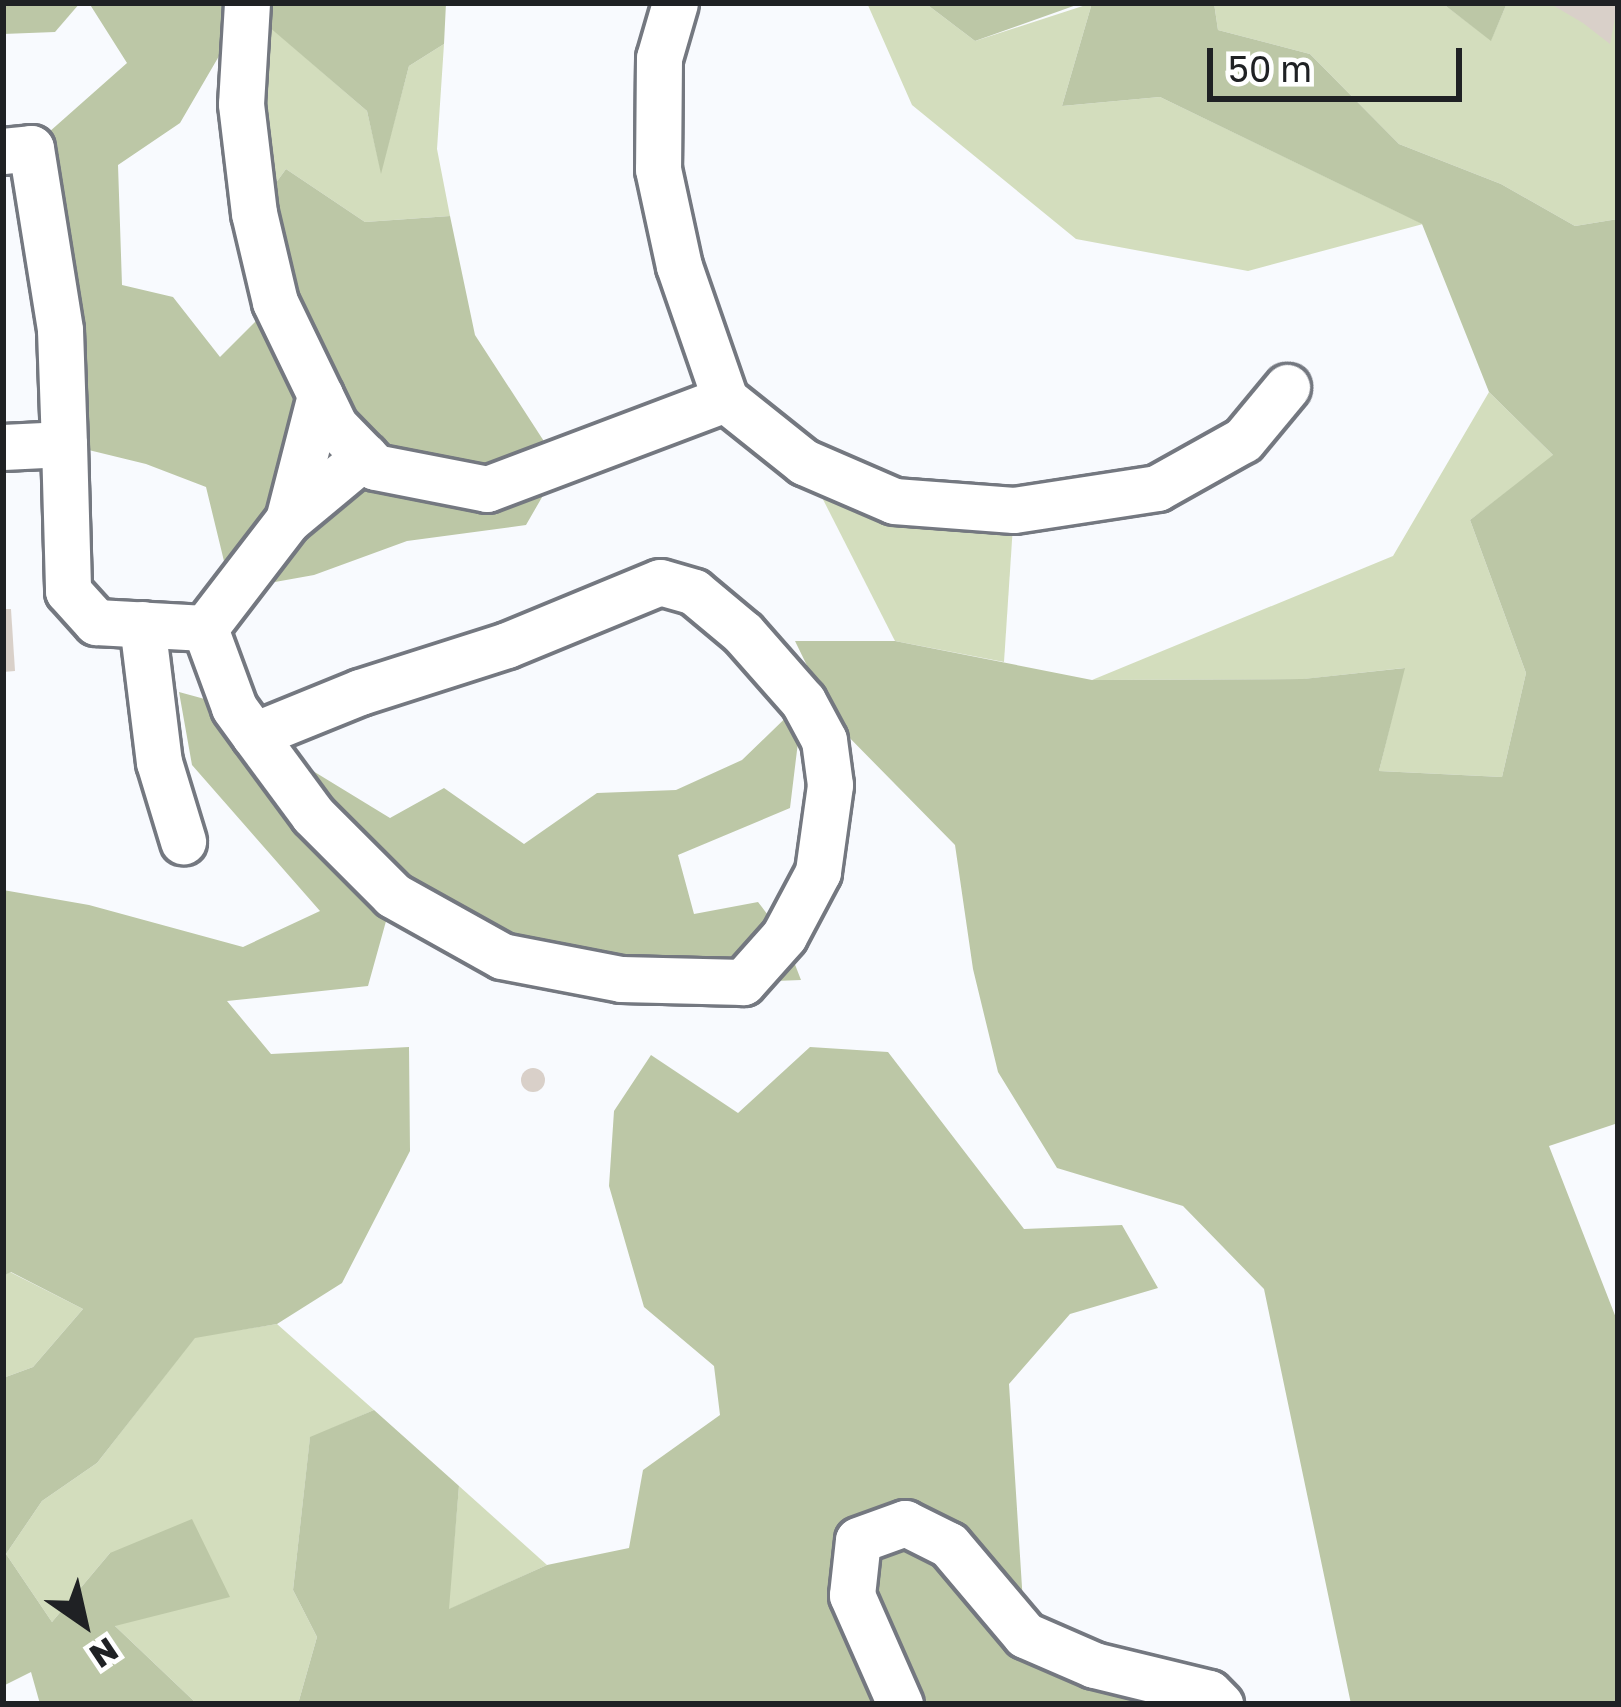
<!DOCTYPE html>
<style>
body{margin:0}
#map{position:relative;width:1621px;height:1707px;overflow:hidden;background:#f8fafe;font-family:"Golos Text",sans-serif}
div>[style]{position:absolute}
.green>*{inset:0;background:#d3ddbd}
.forest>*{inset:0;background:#bcc7a6}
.building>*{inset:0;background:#d9d0c9}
.round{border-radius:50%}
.roads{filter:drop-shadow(3px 0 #747880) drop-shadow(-3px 0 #747880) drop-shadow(0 3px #747880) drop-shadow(0 -3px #747880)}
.minor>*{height:45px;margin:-22.5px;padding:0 22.5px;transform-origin:22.5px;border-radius:22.5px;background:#fff}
span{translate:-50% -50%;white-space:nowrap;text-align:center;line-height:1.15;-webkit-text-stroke:10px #fff;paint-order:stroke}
.frame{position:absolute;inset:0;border:6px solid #1f2124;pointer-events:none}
.north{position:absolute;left:24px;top:1563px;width:120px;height:120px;-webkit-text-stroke:9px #fff;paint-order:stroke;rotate:146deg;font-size:33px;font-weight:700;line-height:48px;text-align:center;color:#1f2124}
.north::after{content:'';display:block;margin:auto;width:42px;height:54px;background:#1f2124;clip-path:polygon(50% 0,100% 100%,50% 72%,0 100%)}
.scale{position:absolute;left:1207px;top:48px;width:255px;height:54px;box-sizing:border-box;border:6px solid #1f2124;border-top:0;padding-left:15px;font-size:36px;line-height:42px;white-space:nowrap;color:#1f2124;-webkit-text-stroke:9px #fff;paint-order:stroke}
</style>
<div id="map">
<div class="green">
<i style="clip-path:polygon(867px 3px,925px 3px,975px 41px,1092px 3px,1062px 106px,1160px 97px,1423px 224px,1248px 271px,1076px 239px,912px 105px)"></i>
<i style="clip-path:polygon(1214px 3px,1442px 3px,1491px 40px,1507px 3px,1618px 3px,1618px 219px,1575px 226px,1501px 184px,1399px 144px,1310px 54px,1218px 30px)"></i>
<i style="clip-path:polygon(247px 7px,367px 111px,381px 171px,409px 66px,444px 44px,437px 149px,450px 216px,365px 222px,286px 169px,254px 213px)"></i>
<i style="clip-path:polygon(1489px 392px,1554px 456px,1470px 520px,1526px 673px,1502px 777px,1379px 771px,1404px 668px,1304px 679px,1092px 680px,1393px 556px)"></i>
<i style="clip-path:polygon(804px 462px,1014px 510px,1004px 662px,895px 641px)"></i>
<i style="clip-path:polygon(10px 1272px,83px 1309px,33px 1367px,3px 1378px,3px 1276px)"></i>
<i style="clip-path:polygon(277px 1324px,374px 1410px,310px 1438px,293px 1590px,317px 1637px,298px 1704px,197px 1704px,114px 1625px,110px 1553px,52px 1622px,6px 1554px,42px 1501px,97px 1463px,195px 1337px)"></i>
<i style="clip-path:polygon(459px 1486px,547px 1565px,448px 1610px)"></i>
</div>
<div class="forest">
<i style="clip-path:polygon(3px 3px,80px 3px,55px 32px,3px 34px)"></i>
<i style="clip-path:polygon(89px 3px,446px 3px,444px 44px,409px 66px,381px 174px,367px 111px,247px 8px,180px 123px,118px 165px,122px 285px,173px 297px,220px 357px,275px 302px,254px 213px,286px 169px,365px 222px,450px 216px,475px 335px,560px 466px,526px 525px,407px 541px,314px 575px,231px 590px,206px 487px,146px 464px,64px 444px,31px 148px,127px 63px)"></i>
<i style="clip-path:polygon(925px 3px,1082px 3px,975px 41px)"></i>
<i style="clip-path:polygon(1092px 3px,1214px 3px,1218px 30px,1310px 54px,1399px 144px,1501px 184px,1575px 226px,1618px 219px,1618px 1123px,1549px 1146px,1618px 1323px,1618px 1704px,1351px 1704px,1264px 1289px,1183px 1206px,1057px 1168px,998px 1072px,973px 969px,955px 845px,835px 723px,795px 641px,895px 641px,1092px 680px,1303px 679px,1405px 668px,1379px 771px,1502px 777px,1526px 673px,1470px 520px,1553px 455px,1489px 392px,1422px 224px,1160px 97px,1062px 106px)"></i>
<i style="clip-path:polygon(1442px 3px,1507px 3px,1491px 41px)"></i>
<i style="clip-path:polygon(179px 692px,234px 707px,254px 735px,390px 818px,444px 788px,524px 844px,597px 793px,676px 790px,742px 760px,803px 701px,790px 808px,678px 855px,694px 914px,758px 902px,784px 936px,801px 980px,694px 984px,621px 979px,393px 896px,368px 986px,227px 1001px,271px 1054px,409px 1047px,410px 1151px,342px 1283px,277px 1324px,195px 1338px,97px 1463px,42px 1501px,6px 1554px,52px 1622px,110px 1553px,192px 1519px,230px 1597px,115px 1626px,197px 1704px,40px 1704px,31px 1672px,3px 1686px,3px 1378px,33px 1367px,83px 1309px,11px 1272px,3px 1276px,3px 890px,89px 905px,243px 947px,320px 911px,192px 765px)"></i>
<i style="clip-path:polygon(810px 1047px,888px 1052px,1024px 1229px,1122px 1225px,1158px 1288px,1070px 1314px,1009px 1384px,1025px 1634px,1220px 1704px,298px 1704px,317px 1637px,293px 1590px,310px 1437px,374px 1410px,459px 1486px,449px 1609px,547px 1565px,629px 1548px,643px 1470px,720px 1415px,714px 1366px,644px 1307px,609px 1186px,614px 1111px,651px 1055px,738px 1113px)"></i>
</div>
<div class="building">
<i style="clip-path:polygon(1549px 3px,1618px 3px,1610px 44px,1583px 23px)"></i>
<i style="clip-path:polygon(3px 609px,11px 609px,15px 671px,3px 672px)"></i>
<i class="round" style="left:521px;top:1068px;width:24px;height:24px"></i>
</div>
<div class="roads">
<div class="minor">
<i style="left:247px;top:3px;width:101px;rotate:93.4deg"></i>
<i style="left:241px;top:104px;width:110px;rotate:83.2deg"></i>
<i style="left:254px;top:213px;width:91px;rotate:76.7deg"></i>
<i style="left:275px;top:302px;width:138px;rotate:64.2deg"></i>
<i style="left:335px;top:426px;width:57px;rotate:45.7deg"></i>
<i style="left:375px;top:467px;width:114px;rotate:11.1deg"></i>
<i style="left:487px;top:489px;width:254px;rotate:-20.7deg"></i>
<i style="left:675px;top:3px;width:57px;rotate:106.2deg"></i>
<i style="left:659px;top:58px;width:111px;rotate:90.5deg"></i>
<i style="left:658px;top:169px;width:99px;rotate:77.8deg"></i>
<i style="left:679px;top:266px;width:141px;rotate:70.9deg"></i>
<i style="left:725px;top:399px;width:101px;rotate:38.6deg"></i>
<i style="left:804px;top:462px;width:98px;rotate:23.4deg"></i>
<i style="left:894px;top:501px;width:120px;rotate:4.3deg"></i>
<i style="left:1014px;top:510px;width:145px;rotate:-8.7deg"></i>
<i style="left:1157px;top:488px;width:98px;rotate:-29.2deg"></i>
<i style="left:1243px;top:440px;width:69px;rotate:-50.3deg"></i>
<i style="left:3px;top:151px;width:28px;rotate:-6deg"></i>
<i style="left:31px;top:148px;width:184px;rotate:80.9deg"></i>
<i style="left:60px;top:330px;width:114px;rotate:88deg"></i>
<i style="left:64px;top:444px;width:61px;rotate:177.2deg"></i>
<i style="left:64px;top:444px;width:147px;rotate:88.4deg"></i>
<i style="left:68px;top:591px;width:42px;rotate:47.9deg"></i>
<i style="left:96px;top:622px;width:109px;rotate:3.2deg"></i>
<i style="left:288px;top:520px;width:129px;rotate:-75.6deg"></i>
<i style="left:142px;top:624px;width:139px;rotate:83deg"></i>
<i style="left:159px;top:762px;width:83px;rotate:73.1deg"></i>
<i style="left:254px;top:735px;width:114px;rotate:-22.1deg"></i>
<i style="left:360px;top:692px;width:154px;rotate:-17.7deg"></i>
<i style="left:507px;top:645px;width:165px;rotate:-22.4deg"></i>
<i style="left:660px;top:582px;width:35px;rotate:16deg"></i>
<i style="left:694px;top:592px;width:64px;rotate:39.9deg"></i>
<i style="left:743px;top:633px;width:91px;rotate:48.6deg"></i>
<i style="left:803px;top:701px;width:44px;rotate:61.7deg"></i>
<i style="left:824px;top:740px;width:45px;rotate:82.4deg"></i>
<i style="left:830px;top:785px;width:88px;rotate:97.9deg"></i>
<i style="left:818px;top:872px;width:72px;rotate:118deg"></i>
<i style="left:784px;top:936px;width:62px;rotate:131.7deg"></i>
<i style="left:743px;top:982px;width:122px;rotate:-178.6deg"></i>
<i style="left:621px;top:979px;width:121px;rotate:-169.1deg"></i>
<i style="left:502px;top:956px;width:125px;rotate:-150.8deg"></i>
<i style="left:393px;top:895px;width:113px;rotate:-135deg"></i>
<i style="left:313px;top:815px;width:99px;rotate:-126.4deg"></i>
<i style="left:254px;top:735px;width:34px;rotate:-126deg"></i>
<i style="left:234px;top:707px;width:84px;rotate:-110.2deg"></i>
<i style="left:205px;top:628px;width:136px;rotate:-52.5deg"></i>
<i style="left:288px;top:520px;width:100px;rotate:-39.7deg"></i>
<i style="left:900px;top:1704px;width:119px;rotate:-113.8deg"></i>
<i style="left:852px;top:1595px;width:55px;rotate:-83.8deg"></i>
<i style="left:858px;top:1540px;width:50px;rotate:-19.9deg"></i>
<i style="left:905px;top:1523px;width:49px;rotate:26.6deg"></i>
<i style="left:949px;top:1545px;width:118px;rotate:49.8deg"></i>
<i style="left:1025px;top:1635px;width:75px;rotate:23.5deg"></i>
<i style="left:1094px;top:1665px;width:118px;rotate:13.7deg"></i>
<i style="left:1209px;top:1693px;width:16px;rotate:45deg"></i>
</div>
</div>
<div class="frame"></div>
<div class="north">N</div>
<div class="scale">50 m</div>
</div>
